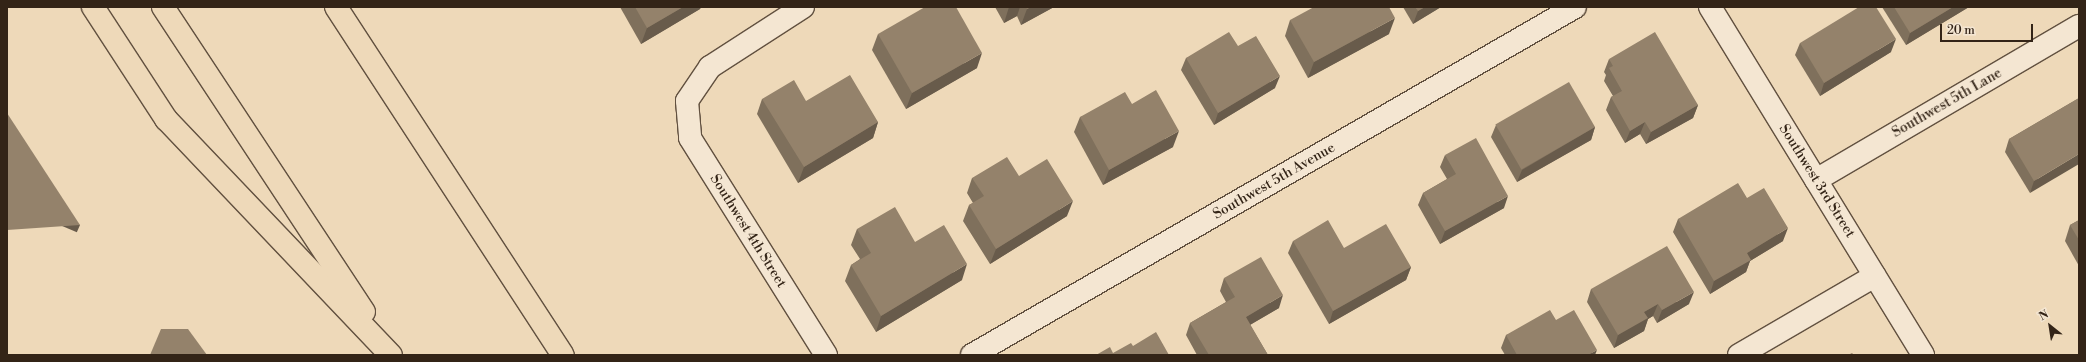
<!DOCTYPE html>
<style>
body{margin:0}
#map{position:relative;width:2086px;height:362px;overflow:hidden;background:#eed9b9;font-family:"Libre Bodoni",serif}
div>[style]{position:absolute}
.roads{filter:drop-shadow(1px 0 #625140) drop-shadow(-1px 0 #625140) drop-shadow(0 1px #625140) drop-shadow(0 -1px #625140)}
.minor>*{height:22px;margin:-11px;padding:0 11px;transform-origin:11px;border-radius:11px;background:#f4e6d2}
.motorway>*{height:22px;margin:-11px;padding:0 11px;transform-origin:11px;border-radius:11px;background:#eed9b9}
.wall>*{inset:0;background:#7f705c}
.shaded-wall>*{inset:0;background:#685b4b;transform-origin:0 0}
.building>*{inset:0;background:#94826b;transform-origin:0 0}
span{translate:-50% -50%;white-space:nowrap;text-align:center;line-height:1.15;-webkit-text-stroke:3.5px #f4e6d2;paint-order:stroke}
.street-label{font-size:14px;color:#332417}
.frame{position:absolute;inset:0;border:8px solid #332417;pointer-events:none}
.north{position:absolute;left:2030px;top:306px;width:40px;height:40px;-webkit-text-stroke:3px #f4e6d2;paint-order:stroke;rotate:330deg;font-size:11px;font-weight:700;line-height:16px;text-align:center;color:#332417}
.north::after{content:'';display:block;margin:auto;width:14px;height:18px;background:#332417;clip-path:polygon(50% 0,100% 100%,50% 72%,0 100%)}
.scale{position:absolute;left:1940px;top:24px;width:93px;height:18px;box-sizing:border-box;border:2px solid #332417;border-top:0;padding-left:5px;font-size:12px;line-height:14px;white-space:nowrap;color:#332417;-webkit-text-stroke:3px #f4e6d2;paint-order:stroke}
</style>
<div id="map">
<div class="roads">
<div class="minor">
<i style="left:803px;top:7px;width:111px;rotate:147.2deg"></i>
<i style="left:710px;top:67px;width:41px;rotate:124.1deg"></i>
<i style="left:687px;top:101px;width:37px;rotate:85deg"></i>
<i style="left:690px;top:138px;width:256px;rotate:57.9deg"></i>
<i style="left:1710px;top:7px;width:408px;rotate:58.5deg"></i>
<i style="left:1816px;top:180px;width:305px;rotate:-30.4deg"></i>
<i style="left:972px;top:355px;width:696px;rotate:-29.99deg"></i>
<i style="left:1739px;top:355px;width:157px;rotate:-30.2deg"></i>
</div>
<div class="motorway">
<i style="left:93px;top:7px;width:134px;rotate:56.9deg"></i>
<i style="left:166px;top:119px;width:326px;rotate:46.4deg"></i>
<i style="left:163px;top:7px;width:365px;rotate:56.6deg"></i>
<i style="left:336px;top:7px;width:415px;rotate:56.9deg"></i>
</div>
</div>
<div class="wall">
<i style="clip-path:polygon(620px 7px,701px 7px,700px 9px,641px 44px)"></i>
<i style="clip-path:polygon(995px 7px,1054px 7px,1021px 25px,1017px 16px,1004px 23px)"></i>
<i style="clip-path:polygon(1403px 7px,1441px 7px,1413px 24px)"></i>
<i style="clip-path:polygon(1882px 7px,1969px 7px,1906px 45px)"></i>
<i style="clip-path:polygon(1290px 20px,1389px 34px,1308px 78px,1285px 36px)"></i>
<i style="clip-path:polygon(878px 34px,977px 68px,906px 109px,872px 50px)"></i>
<i style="clip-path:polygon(1800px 43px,1891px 52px,1820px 96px,1795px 55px)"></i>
<i style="clip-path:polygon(1238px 46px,1275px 88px,1214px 125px,1181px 70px,1186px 58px)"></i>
<i style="clip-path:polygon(1609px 59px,1698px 105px,1693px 118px,1646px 144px,1640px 134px,1625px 143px,1606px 110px,1611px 97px,1613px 96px,1604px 81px,1606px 75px,1604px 72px)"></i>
<i style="clip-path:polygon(2079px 98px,2030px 193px,2005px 152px,2009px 139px)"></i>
<i style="clip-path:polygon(762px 99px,806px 101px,878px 122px,873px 138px,798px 183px,757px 114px)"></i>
<i style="clip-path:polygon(1132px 104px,1173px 147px,1103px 185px,1074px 132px,1080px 117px)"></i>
<i style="clip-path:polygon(1496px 125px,1595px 127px,1591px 140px,1517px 182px,1491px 137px)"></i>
<i style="clip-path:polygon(1445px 155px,1504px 208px,1440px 244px,1418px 205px,1423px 193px,1447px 179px,1440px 167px)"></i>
<i style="clip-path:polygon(1019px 176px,1067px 216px,990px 264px,963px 221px,969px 205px,973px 203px,967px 193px,972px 178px)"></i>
<i style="clip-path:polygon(1747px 198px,1783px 241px,1750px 261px,1746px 272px,1710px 294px,1673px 232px,1678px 219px)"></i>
<i style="clip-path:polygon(2079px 220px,2079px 266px,2065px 241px,2070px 225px)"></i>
<i style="clip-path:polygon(857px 229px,915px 242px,962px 280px,876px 332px,845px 281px,851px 265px,860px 259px,851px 245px)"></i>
<i style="clip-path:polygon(1293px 241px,1344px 248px,1411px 267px,1406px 280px,1329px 324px,1288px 253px)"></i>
<i style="clip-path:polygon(1224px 278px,1279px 308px,1250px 325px,1268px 355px,1197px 355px,1186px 335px,1190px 323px,1226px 302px,1220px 291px)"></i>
<i style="clip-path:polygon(1591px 289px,1689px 304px,1657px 323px,1653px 316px,1648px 319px,1644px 331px,1614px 348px,1587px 302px)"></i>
<i style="clip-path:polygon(1556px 320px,1595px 355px,1505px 355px,1501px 348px,1506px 335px)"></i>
</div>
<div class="shaded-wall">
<i style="clip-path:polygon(683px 7px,701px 7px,700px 9px,641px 44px,647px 28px)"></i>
<i style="clip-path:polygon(1009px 7px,1020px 7px,1017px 16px,1004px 23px)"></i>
<i style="clip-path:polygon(1031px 7px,1054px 7px,1021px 25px,1027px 9px)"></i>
<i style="clip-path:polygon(1425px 7px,1441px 7px,1413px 24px,1418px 11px)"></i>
<i style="clip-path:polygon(1953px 7px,1969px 7px,1906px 45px,1910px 33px)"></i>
<i style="clip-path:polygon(1395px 18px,1389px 34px,1308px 78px,1314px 62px)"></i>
<i style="clip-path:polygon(1896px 39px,1891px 52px,1820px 96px,1824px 83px)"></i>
<i style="clip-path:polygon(982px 53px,977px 68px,906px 109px,912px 93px)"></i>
<i style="clip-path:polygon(1280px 76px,1275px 88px,1214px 125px,1218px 113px)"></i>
<i style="clip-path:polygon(1698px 105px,1693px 118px,1646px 144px,1651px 132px)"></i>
<i style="clip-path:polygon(878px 122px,873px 138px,798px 183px,804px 167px)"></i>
<i style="clip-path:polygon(1645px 122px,1640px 134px,1625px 143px,1630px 131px)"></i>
<i style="clip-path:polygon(1595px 127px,1591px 140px,1517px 182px,1522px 170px)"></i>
<i style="clip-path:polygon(1179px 131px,1173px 147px,1103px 185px,1109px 170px)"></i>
<i style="clip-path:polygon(2079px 154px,2079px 164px,2030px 193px,2034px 181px)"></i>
<i style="clip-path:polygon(1508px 196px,1504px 208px,1440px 244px,1445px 231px)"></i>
<i style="clip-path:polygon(1073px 201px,1067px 216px,990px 264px,996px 249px)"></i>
<i style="left:80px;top:225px;width:8px;height:73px;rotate:113deg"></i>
<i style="clip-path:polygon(1788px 228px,1783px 241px,1750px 261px,1746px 272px,1710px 294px,1714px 281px,1747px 253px)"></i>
<i style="clip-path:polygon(967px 264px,962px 280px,876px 332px,881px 316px)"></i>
<i style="clip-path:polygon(1411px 267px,1406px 280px,1329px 324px,1333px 311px)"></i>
<i style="clip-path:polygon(1694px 292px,1689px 304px,1657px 323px,1662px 310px)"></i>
<i style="clip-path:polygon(1283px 295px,1279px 308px,1241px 330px,1246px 317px)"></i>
<i style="clip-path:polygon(1658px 304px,1653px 316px,1648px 319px,1644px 331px,1614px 348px,1618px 335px,1644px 312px)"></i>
<i style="clip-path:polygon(1597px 350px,1595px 355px,1588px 355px)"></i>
</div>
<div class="building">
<i style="clip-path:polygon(635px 7px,683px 7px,647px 28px)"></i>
<i style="clip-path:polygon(925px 7px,956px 7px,982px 53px,912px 93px,878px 34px)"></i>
<i style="clip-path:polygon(1026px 7px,1031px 7px,1027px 9px)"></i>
<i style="clip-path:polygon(1314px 7px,1389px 7px,1395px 18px,1314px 62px,1290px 20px)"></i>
<i style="clip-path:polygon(1415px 7px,1425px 7px,1418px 11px)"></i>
<i style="clip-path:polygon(1859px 7px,1876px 7px,1896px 39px,1824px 83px,1800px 43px)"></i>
<i style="clip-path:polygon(1894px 7px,1953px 7px,1910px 33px)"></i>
<i style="clip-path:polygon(1229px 32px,1238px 46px,1256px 36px,1280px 76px,1218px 113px,1186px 58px)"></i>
<i style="clip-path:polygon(1655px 32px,1698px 105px,1651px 132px,1645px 122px,1630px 131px,1611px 97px,1622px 91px,1609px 68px,1613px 66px,1609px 59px)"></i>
<i style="clip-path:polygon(850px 75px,878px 122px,804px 167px,762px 99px,794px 80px,806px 101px)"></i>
<i style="left:1569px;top:82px;width:52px;height:85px;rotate:60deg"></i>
<i style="clip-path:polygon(1156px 90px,1179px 131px,1109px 170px,1080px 117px,1125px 92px,1132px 104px)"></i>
<i style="clip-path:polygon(2079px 98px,2079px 154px,2034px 181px,2009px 139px)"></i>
<i style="clip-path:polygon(7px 113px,80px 225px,7px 230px)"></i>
<i style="clip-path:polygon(1476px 138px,1508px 196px,1445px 231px,1423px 193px,1456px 174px,1445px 155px)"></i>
<i style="clip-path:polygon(1007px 157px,1019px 176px,1047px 159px,1073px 201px,996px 249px,969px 205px,984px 196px,972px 178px)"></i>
<i style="clip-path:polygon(1738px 183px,1747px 198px,1764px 188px,1788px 228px,1747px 253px,1751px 260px,1714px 281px,1678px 219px)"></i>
<i style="clip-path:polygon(895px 207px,915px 242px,944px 225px,967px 264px,881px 316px,851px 265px,871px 253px,857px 229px)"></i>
<i style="clip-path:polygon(1328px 220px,1344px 248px,1386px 224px,1411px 267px,1333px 311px,1293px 241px)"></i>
<i style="clip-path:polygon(2079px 220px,2079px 240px,2070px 225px)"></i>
<i style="clip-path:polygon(1667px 246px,1694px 292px,1662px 310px,1658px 304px,1644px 312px,1648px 318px,1618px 335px,1591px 289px)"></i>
<i style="clip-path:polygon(1261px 257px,1283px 295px,1246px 317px,1268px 355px,1209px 355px,1190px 323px,1235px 297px,1224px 278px)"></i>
<i style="clip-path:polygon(1550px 310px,1556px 320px,1574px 310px,1597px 350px,1588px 355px,1517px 355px,1506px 335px)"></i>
<i style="clip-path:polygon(161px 329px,188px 329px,207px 355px,150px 355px)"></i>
<i style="clip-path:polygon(1156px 332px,1169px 355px,1096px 355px,1110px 347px,1113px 353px,1131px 343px,1133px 346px)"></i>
<i style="clip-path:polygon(1852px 353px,1854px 355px,1848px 355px)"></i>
</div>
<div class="street-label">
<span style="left:1947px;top:103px;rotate:-30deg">Southwest 5th Lane</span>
<span style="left:1274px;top:181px;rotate:-30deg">Southwest 5th Avenue</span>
<span style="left:1817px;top:181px;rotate:58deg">Southwest 3rd Street</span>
<span style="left:748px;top:231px;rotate:58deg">Southwest 4th Street</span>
</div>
<div class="frame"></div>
<div class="north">N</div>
<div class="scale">20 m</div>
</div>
